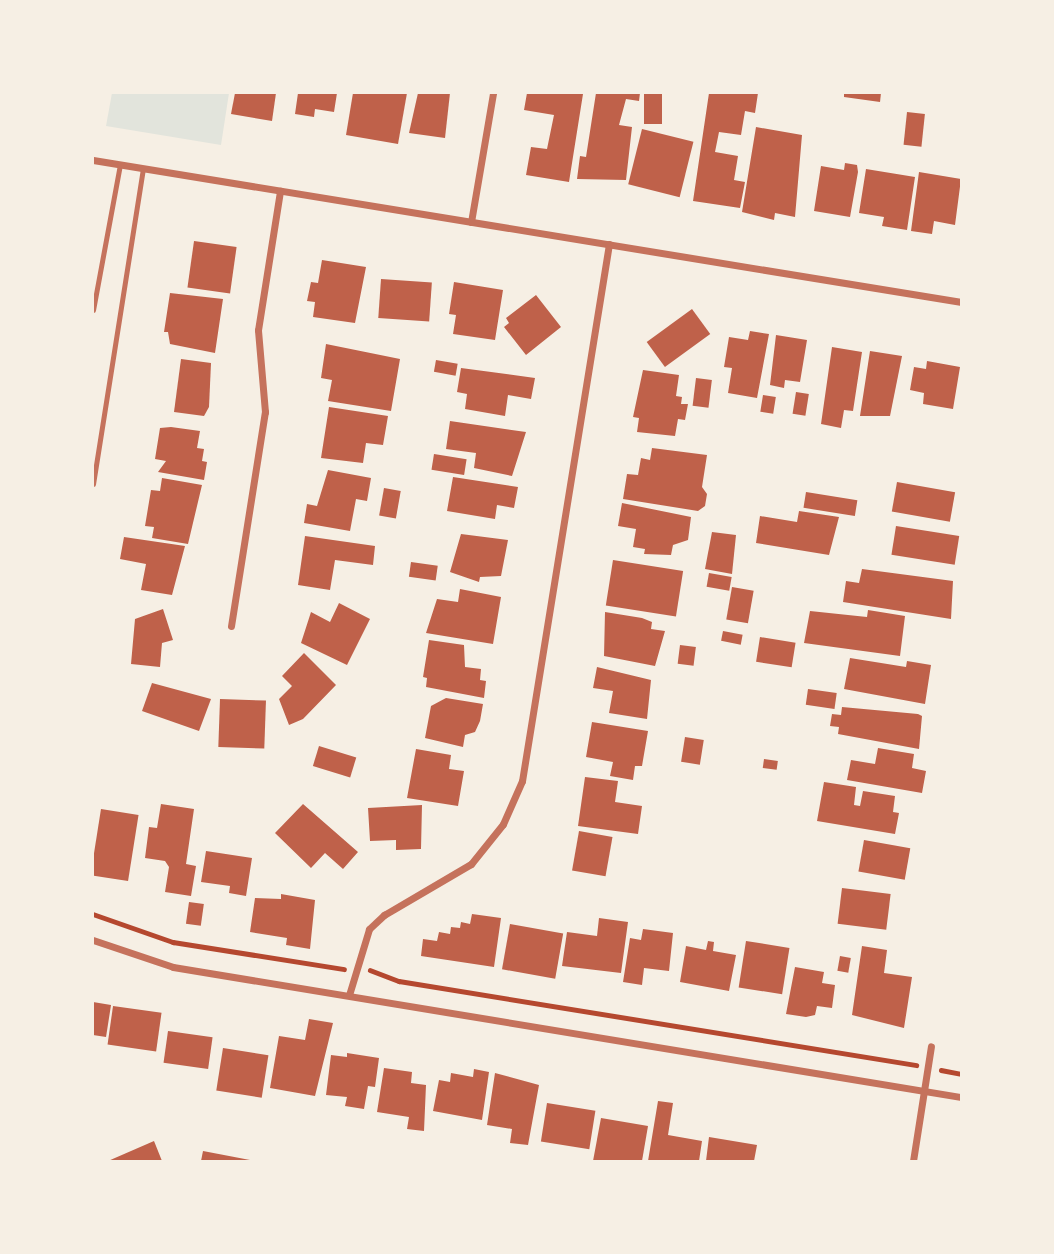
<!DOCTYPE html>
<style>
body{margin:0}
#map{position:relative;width:1054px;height:1254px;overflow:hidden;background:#f6efe4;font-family:"Noto Sans",sans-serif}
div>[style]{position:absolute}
.green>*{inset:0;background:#e2e4dc}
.building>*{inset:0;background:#bf614a;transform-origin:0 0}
.path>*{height:4.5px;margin:-2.25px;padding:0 2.25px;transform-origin:2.25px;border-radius:2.25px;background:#b5482f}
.service>*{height:5px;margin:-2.5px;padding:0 2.5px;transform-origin:2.5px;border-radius:2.5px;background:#c5725c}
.minor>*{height:7px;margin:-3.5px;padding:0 3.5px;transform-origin:3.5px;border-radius:3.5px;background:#c5725c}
span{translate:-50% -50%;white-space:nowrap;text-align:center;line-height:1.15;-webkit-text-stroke:5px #f6efe4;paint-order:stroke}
.frame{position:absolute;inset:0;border:94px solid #f6efe4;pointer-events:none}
</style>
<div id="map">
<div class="green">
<i style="clip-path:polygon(112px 93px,229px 93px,221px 145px,106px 126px)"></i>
</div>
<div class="building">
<i style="clip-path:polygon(235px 93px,276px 93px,272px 121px,231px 114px)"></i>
<i style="clip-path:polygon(298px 93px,337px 93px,334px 112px,315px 109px,314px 117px,295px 114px)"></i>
<i style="clip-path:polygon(353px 93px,407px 93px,398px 144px,346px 135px)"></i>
<i style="clip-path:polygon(418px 93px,450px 93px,445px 138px,409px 133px)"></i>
<i style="clip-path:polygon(527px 93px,583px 94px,569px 182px,526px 175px,531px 147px,547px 149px,554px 115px,524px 110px)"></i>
<i style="clip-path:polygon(596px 93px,640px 93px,639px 101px,626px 99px,619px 125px,632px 127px,626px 180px,577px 179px,580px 156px,586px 157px)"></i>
<i style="left:644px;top:93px;width:18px;height:31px"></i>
<i style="clip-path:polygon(709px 93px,758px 93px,755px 113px,745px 111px,741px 135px,719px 132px,715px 152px,738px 156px,734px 180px,745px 182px,740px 208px,693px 201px)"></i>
<i style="clip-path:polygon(844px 93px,881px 93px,880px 102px,844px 97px)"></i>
<i style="left:907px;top:112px;width:18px;height:33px;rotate:6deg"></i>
<i style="clip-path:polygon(756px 127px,802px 135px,795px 217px,775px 213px,774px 220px,742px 212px)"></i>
<i style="left:642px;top:129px;width:53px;height:57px;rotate:14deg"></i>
<i style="clip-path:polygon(845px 163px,857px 165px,858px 172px,850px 217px,814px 211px,821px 166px,844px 170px)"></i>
<i style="clip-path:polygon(866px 169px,915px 177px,907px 230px,882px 226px,884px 217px,859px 213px)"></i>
<i style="clip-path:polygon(919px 172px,961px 179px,955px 225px,934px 221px,932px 234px,911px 231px)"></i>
<i style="left:194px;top:241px;width:43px;height:47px;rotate:8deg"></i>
<i style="clip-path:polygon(322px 260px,366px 267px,355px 323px,313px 317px,315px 302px,307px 301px,311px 282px,318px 283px)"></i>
<i style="left:381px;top:279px;width:51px;height:39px;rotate:4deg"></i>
<i style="clip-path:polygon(454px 282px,503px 290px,495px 340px,453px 334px,456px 315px,449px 314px)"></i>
<i style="clip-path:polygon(170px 293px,223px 299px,215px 353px,170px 344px,168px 332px,164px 332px)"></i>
<i style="clip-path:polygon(536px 295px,561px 327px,526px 355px,504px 327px,509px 323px,506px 318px)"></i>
<i style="left:692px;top:309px;width:31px;height:56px;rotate:54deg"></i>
<i style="clip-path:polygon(750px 331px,769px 334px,757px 398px,728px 393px,732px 368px,724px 367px,729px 337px,748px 340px)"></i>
<i style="clip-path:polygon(776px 335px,807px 340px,800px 382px,785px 380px,784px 388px,770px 385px)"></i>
<i style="clip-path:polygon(326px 344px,400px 359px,391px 411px,328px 401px,332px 380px,321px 378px)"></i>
<i style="clip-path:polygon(832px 347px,862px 352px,853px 411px,844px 410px,841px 428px,821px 424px)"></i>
<i style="clip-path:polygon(870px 351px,902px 356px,890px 416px,860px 416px)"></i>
<i style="clip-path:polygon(181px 359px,211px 363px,209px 407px,204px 416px,174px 412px)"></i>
<i style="left:436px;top:360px;width:22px;height:12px;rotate:10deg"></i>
<i style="clip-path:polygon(927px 361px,960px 367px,953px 409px,923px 404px,924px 393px,910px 390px,914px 367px,926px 369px)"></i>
<i style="clip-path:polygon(461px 368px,535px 378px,531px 399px,508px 395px,505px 416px,465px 409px,467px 394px,457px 392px)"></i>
<i style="clip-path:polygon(643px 370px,679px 375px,676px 396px,682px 397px,681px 404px,688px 404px,685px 420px,678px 419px,675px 436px,637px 432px,639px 418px,633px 417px)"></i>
<i style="left:696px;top:378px;width:16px;height:28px;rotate:7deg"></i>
<i style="left:796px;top:392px;width:13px;height:22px;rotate:9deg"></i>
<i style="left:763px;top:395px;width:13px;height:17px;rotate:9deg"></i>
<i style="clip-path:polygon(329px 407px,388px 416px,383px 445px,366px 443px,363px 463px,321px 458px)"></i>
<i style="clip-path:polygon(450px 421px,526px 432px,512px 476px,474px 468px,476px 453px,446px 449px)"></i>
<i style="clip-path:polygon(171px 427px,200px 431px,197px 448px,204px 449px,202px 461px,207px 462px,204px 480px,158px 472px,166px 461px,155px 459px,160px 428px)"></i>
<i style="clip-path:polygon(652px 448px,707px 455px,702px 487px,707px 494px,705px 506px,698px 511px,623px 499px,627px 474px,638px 475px,641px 458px,650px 460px)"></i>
<i style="left:434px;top:454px;width:33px;height:16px;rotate:9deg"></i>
<i style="clip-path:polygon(328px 470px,371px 478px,367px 501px,356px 499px,350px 531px,304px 523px,307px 504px,317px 506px)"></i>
<i style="clip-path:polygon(453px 477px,518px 487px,514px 508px,497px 505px,495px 519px,447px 511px)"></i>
<i style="clip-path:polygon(162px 478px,202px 485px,188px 544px,152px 538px,154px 527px,145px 526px,151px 490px,160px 491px)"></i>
<i style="left:897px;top:482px;width:59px;height:30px;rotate:10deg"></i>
<i style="left:384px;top:488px;width:17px;height:28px;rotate:10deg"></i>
<i style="left:806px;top:492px;width:52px;height:16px;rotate:9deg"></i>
<i style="clip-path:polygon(622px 503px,691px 517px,688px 540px,673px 545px,671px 555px,644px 554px,645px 549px,633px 547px,636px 529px,618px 526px)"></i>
<i style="clip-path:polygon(799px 511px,839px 517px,829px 555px,756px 543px,760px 516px,797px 522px)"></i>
<i style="left:896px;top:526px;width:64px;height:29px;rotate:9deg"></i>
<i style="clip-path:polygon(712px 532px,736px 535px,732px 574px,705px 569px)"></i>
<i style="clip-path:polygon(461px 534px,508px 540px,501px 576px,480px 577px,479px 582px,450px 572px)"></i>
<i style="clip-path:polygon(305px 536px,375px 546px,373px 565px,335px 560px,330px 590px,298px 585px)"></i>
<i style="clip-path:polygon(124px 537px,185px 546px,172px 595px,141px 590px,146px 564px,120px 559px)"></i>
<i style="left:613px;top:560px;width:71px;height:46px;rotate:9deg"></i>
<i style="left:411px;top:562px;width:27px;height:15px;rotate:8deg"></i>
<i style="clip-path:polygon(862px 569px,953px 581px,951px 619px,843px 602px,846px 581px,859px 583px)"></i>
<i style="left:709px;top:573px;width:23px;height:14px;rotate:10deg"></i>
<i style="left:732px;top:587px;width:22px;height:33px;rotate:10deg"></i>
<i style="clip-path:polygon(460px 589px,501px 597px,493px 644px,426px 633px,437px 599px,458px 602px)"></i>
<i style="clip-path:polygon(339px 603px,370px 619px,347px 665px,301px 643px,311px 612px,330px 622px)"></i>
<i style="clip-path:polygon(163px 609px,173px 640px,162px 643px,160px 667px,131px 664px,135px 619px)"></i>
<i style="clip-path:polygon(868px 610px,905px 616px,900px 656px,804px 643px,810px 611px,867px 617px)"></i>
<i style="clip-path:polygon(605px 612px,642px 618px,652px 622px,651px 629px,665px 631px,655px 666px,604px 656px)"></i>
<i style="left:723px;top:631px;width:20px;height:10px;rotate:11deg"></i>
<i style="left:760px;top:637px;width:36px;height:25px;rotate:9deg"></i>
<i style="clip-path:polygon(429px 640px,464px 645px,465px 667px,481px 669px,480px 680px,486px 681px,484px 698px,426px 687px,427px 678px,423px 677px)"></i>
<i style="left:680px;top:645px;width:16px;height:19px;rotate:7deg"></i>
<i style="clip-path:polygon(304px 653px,336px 685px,303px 719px,289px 725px,279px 699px,292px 686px,282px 676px)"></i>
<i style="clip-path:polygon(850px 658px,906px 667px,907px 661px,931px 665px,925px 704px,844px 689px)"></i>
<i style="clip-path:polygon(597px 667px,651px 680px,647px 719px,609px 713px,613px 691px,593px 688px)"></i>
<i style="clip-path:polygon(152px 683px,211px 699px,199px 731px,142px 711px)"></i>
<i style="left:808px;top:689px;width:29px;height:16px;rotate:8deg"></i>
<i style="clip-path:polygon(446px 698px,483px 704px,480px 721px,475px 732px,465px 735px,463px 747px,425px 738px,431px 706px)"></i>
<i style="left:220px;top:699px;width:46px;height:48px;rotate:2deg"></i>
<i style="clip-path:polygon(842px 707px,918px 714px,922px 716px,919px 749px,838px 734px,839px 727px,830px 726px,832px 714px,841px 715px)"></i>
<i style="clip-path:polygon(592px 722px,648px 731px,642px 766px,635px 766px,633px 780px,610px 776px,613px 762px,586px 757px)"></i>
<i style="left:685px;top:737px;width:19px;height:25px;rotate:9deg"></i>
<i style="left:319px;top:746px;width:39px;height:21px;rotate:17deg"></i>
<i style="clip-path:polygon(878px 748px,914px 754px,912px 768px,926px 771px,922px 793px,847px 780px,851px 760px,875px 764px)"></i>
<i style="clip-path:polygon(416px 749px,451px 755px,449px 769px,464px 771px,458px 806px,407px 798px)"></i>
<i style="left:764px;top:759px;width:14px;height:9px;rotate:8deg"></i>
<i style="clip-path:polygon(585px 777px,618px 781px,615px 802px,642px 806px,638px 834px,578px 826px)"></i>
<i style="clip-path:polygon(824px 782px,856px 787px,854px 805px,860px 806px,863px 791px,895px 796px,893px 812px,899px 813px,895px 834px,817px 821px)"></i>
<i style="clip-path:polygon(161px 804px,194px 809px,186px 864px,196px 866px,191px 896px,165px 892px,169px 867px,165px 861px,145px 858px,149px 827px,157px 828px)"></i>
<i style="clip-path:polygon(303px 804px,358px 852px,343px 869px,325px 853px,311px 868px,275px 833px)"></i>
<i style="clip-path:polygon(422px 805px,421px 849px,396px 850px,396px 840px,370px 841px,368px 808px)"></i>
<i style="left:101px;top:809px;width:38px;height:67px;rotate:9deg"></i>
<i style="left:579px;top:831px;width:34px;height:40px;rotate:10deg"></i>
<i style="left:864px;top:840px;width:47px;height:32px;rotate:10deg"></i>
<i style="clip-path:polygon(206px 851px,252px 858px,246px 896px,229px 893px,230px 886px,201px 882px)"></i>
<i style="left:842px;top:888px;width:49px;height:36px;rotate:7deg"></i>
<i style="clip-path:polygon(281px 894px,315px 900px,310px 949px,286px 945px,287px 938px,250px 932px,255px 898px,281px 899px)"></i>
<i style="left:189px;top:902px;width:15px;height:22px;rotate:8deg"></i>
<i style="clip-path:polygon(472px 914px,501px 918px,494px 967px,421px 956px,423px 939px,437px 941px,439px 932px,450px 934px,451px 927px,460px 928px,461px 922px,470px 924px)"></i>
<i style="clip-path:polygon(599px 918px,628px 922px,621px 973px,562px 966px,567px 932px,597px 936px)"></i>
<i style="left:510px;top:924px;width:54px;height:46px;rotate:10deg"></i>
<i style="clip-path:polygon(643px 929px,673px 933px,669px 971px,644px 968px,642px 985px,623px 982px,630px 938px,641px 940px)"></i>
<i style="clip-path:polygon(708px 941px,714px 942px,713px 951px,736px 955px,729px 991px,680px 982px,686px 946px,706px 950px)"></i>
<i style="left:746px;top:941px;width:44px;height:47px;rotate:9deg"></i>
<i style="clip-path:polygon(862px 946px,887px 950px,884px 973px,912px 977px,904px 1028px,852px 1015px)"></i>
<i style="left:840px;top:956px;width:11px;height:15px;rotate:10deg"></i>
<i style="clip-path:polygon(795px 967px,824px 972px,822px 983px,835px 985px,832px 1008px,817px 1006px,815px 1015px,806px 1017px,786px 1014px)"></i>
<i style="clip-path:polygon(93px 1002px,111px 1005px,106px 1037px,93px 1035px)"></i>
<i style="left:113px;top:1006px;width:49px;height:39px;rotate:8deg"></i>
<i style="clip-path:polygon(309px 1019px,333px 1023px,315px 1096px,270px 1088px,279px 1036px,305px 1040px)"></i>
<i style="left:168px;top:1031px;width:45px;height:32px;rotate:8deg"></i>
<i style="left:223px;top:1048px;width:46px;height:43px;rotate:9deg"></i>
<i style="clip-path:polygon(347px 1053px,379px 1058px,375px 1087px,368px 1086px,364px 1109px,345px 1106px,347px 1097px,326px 1095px,331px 1055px,347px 1057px)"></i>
<i style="clip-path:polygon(384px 1068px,412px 1072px,411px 1083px,426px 1085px,424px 1131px,407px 1129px,409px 1117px,377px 1112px)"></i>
<i style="clip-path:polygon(474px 1069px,489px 1072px,482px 1120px,433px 1111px,439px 1080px,450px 1082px,451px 1073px,473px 1077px)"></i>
<i style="clip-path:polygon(495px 1073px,539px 1085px,528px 1145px,510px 1143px,512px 1129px,487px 1125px)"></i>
<i style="clip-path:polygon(658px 1101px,673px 1103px,668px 1135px,702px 1141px,699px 1161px,648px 1161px)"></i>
<i style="left:547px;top:1103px;width:49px;height:39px;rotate:9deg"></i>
<i style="clip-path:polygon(601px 1118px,648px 1126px,642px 1161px,593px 1161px)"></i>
<i style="clip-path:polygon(709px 1137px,757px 1145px,754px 1161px,706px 1161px)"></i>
<i style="clip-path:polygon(154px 1141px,162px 1161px,108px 1161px)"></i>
<i style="clip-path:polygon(203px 1151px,250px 1160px,250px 1161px,201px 1161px)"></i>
</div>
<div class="path">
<i style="left:93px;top:914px;width:85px;rotate:19.3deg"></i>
<i style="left:173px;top:942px;width:173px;rotate:9deg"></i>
<i style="left:370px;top:970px;width:31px;rotate:21deg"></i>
<i style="left:399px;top:981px;width:524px;rotate:9.23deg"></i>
<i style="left:941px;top:1070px;width:20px;rotate:11deg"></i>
</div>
<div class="service">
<i style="left:93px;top:310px;width:147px;rotate:-79.5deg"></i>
<i style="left:93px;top:484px;width:320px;rotate:-81deg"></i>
</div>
<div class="minor">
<i style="left:93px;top:160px;width:880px;rotate:9.29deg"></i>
<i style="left:471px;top:222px;width:131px;rotate:-80.3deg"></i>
<i style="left:231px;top:626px;width:217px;rotate:-81deg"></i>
<i style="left:265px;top:412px;width:82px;rotate:-94.9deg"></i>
<i style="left:258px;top:330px;width:141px;rotate:-81deg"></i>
<i style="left:93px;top:940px;width:84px;rotate:18.6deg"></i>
<i style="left:173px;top:967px;width:799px;rotate:9.37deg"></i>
<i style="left:349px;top:995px;width:69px;rotate:-73.1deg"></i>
<i style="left:369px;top:929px;width:21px;rotate:-43deg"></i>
<i style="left:384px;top:915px;width:101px;rotate:-30.4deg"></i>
<i style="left:471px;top:864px;width:51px;rotate:-51.3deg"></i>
<i style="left:503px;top:824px;width:47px;rotate:-66.2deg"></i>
<i style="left:522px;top:781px;width:544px;rotate:-80.8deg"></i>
<i style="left:913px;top:1161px;width:116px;rotate:-81.1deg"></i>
</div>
<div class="frame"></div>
</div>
